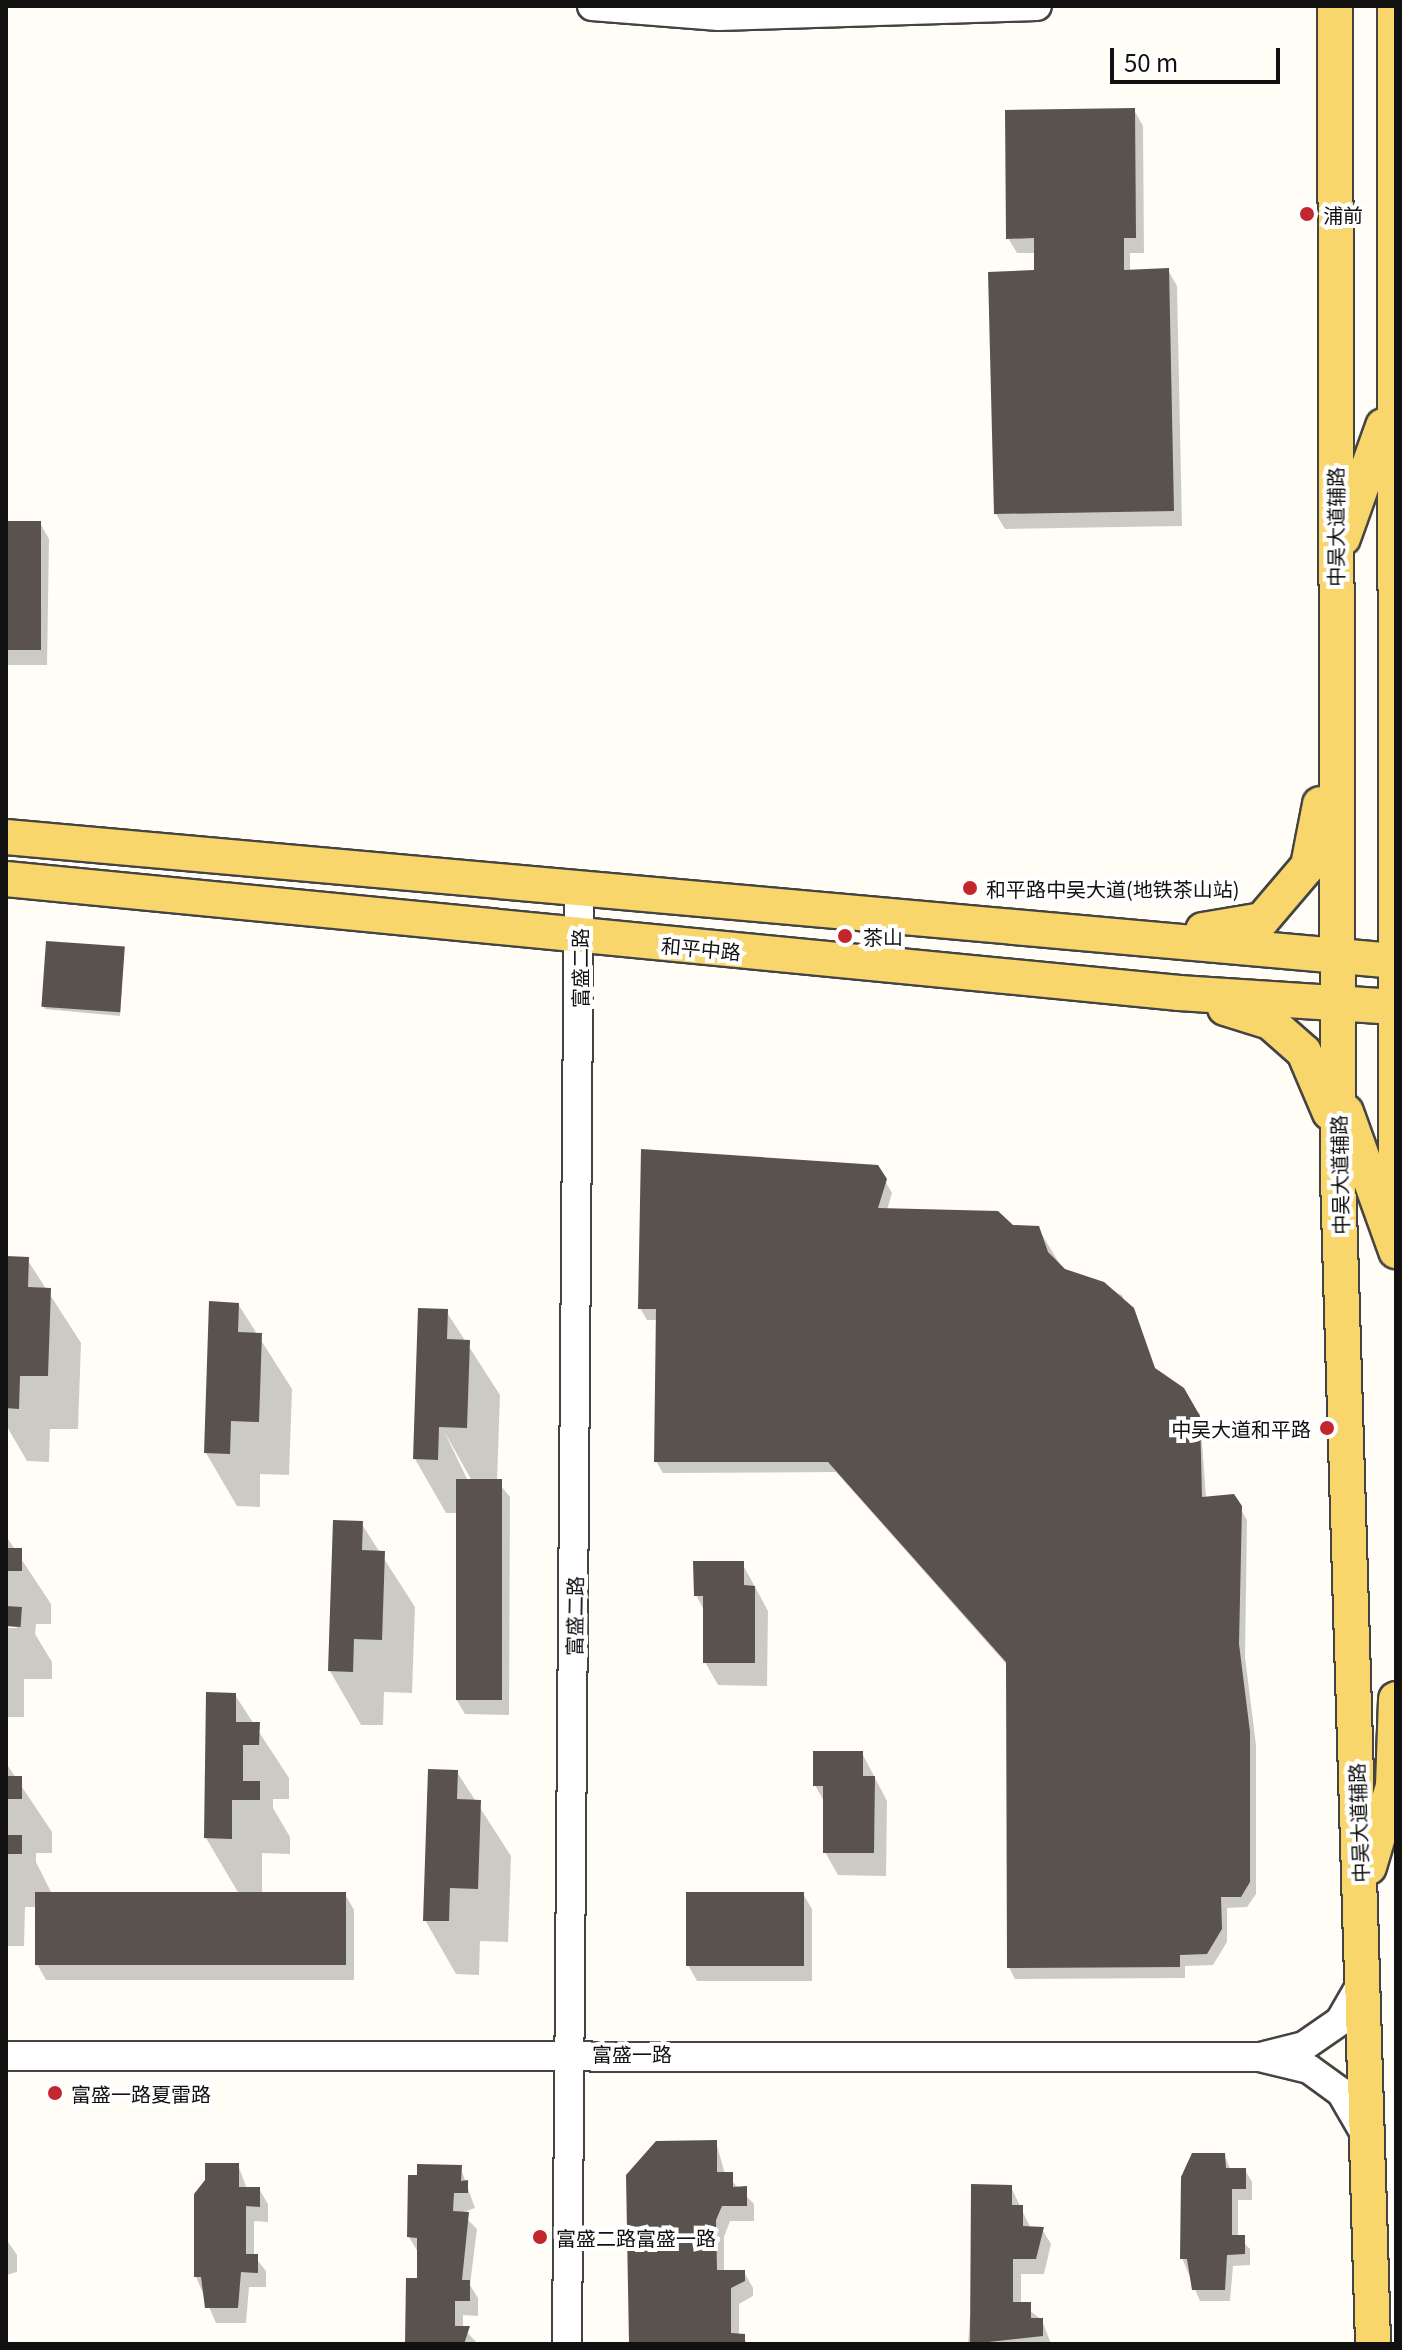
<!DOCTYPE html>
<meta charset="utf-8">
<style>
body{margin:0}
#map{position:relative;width:1402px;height:2350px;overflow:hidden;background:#fffdf5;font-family:Georgia,"Noto Sans SC",serif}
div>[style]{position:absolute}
.shadow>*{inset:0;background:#0003}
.building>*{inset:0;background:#5a524d;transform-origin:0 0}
.roads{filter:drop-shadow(2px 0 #444) drop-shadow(-2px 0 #444) drop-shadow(0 2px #444) drop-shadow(0 -2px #444)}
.minor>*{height:28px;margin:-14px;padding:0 14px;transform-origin:14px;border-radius:14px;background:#fff}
.major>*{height:34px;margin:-17px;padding:0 17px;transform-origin:17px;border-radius:17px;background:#f9d66b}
.dots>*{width:22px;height:22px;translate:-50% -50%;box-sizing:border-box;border:4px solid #fff;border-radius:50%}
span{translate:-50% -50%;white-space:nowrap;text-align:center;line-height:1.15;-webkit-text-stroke:8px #fff;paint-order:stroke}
.poi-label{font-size:20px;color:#111}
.left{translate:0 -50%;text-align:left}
.right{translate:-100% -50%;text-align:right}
.street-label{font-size:20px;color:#111}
.frame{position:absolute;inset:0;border:8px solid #111;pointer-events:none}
.scale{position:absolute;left:1110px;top:48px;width:170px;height:36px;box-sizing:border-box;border:4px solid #111;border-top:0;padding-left:10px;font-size:24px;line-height:28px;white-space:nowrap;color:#111;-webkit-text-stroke:6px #fff;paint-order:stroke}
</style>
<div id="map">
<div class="shadow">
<i style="clip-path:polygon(1134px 110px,1143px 126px,1144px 253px,1130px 253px,1130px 271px,1168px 270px,1177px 286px,1182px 526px,1005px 529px,996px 514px,1038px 273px,1036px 253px,1017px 253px,1008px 238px)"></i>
<i style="clip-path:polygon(6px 523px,40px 523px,49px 539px,47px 665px,6px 665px)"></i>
<i style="clip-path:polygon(124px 949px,120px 1016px,45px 1009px,43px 1006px)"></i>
<i style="clip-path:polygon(877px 1167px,892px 1193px,887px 1210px,1038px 1228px,1064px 1271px,1122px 1295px,1156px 1371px,1200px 1414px,1206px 1498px,1233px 1496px,1247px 1520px,1245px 1657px,1256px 1745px,1256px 1894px,1247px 1907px,1227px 1908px,1227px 1942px,1213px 1965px,1185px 1966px,1185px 1978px,1015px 1979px,1009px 1967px,1008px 1666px,836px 1472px,663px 1473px,656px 1461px,658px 1320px,647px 1320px,640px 1308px)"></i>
<i style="clip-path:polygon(6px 1258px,27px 1259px,81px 1343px,78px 1429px,50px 1429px,49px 1462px,27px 1461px,6px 1425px)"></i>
<i style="clip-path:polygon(238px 1304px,292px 1389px,289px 1475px,260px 1474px,260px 1507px,237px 1506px,206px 1453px)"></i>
<i style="clip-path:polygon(evenodd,446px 1311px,500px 1395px,497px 1481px,510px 1497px,509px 1715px,465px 1714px,456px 1699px,458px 1513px,446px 1513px,415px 1459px,446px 1311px,444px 1431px,472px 1481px,468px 1481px,444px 1431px)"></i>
<i style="clip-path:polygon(361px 1523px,415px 1607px,412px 1693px,384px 1692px,383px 1725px,361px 1725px,330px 1671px)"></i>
<i style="clip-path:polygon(6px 1536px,51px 1604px,51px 1624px,36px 1624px,35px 1634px,52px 1662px,52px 1679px,24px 1679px,24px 1717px,6px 1717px,6px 1628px,18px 1628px,6px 1624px)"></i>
<i style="clip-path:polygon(742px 1563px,768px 1611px,767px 1686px,718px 1685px,705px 1662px,705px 1612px,696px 1595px)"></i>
<i style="clip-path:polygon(235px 1695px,289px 1778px,289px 1799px,273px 1799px,273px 1808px,290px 1837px,290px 1854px,262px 1853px,262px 1894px,345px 1894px,354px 1910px,354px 1980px,46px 1980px,37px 1964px,37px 1907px,25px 1907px,24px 1946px,6px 1946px,6px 1763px,52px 1832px,52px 1853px,36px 1853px,36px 1862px,52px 1894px,239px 1894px,206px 1838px)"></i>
<i style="clip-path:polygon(862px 1753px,887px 1801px,886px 1876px,838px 1875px,825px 1852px,825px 1803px,815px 1785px)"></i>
<i style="clip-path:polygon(457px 1772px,511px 1856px,508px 1942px,480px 1941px,479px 1975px,456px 1974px,425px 1920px)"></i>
<i style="clip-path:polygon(803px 1894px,812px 1909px,812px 1981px,697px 1981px,688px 1965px)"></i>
<i style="clip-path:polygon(716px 2142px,725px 2174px,754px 2204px,754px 2221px,730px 2221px,724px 2237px,724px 2272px,744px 2272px,753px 2288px,753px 2296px,739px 2304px,739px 2335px,749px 2344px,631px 2344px)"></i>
<i style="clip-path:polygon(1224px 2155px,1231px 2170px,1245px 2170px,1252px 2182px,1252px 2200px,1238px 2200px,1238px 2237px,1250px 2249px,1250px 2265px,1233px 2266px,1230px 2301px,1200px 2301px,1182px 2258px)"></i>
<i style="clip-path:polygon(238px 2165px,247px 2189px,259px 2189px,268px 2204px,268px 2222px,254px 2221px,254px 2256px,266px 2271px,266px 2287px,249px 2287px,246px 2323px,216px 2323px,196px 2277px)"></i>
<i style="clip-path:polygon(460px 2166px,475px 2208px,461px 2213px,477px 2229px,470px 2285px,478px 2298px,478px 2316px,463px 2315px,463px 2328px,478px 2344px,407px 2344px,419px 2280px,419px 2254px,409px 2237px)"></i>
<i style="clip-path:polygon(1011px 2187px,1031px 2229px,1042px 2229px,1051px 2244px,1044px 2274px,1021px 2274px,1021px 2304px,1042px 2320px,1051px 2344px,968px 2344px,970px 2315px,977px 2315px)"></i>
<i style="clip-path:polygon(6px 2239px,17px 2255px,17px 2272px,6px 2275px)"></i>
</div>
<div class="building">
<i style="clip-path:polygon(1135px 108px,1136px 238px,1124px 238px,1124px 270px,1169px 268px,1174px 511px,994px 514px,988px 272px,1034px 270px,1034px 238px,1006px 239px,1005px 110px)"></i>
<i style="left:6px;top:521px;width:35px;height:129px"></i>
<i style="left:46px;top:941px;width:79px;height:66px;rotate:4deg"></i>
<i style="clip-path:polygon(641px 1149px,878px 1165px,887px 1179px,878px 1208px,998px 1211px,1013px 1225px,1039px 1226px,1048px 1252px,1065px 1269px,1104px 1282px,1134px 1308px,1155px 1368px,1184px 1388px,1200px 1416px,1202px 1497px,1234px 1494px,1242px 1506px,1239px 1644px,1250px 1732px,1250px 1882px,1241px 1897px,1221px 1897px,1222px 1929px,1207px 1954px,1180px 1955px,1180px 1967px,1007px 1968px,1006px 1662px,828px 1462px,654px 1462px,656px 1309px,638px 1309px)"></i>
<i style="clip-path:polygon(6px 1256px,29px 1257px,28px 1287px,51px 1288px,48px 1376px,20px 1376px,19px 1409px,6px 1408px)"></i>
<i style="clip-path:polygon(209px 1301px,239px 1303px,238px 1332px,262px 1333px,259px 1422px,231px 1421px,230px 1454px,204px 1453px)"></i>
<i style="clip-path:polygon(418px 1308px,448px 1309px,447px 1339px,470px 1340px,467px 1428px,439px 1427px,438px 1460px,413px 1459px)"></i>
<i style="left:456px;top:1479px;width:46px;height:221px"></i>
<i style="clip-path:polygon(333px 1520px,363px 1521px,362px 1550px,385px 1551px,382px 1640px,354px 1639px,353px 1672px,328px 1671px)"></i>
<i style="left:6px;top:1548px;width:16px;height:23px"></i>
<i style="clip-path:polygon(693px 1561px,744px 1561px,744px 1585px,755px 1586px,755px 1663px,703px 1663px,703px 1596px,694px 1596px)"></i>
<i style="left:6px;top:1606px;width:16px;height:20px;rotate:4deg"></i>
<i style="clip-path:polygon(206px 1692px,236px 1693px,236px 1722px,260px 1722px,259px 1745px,243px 1745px,243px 1781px,260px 1781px,260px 1800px,232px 1800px,232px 1839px,204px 1838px)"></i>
<i style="clip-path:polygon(813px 1751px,863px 1751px,863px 1776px,875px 1776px,874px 1853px,823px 1853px,823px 1786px,813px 1786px)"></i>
<i style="clip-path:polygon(428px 1769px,458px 1770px,457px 1799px,481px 1800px,478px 1889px,450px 1888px,449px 1921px,423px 1921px)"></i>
<i style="left:6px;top:1776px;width:16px;height:23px"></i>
<i style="left:6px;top:1835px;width:16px;height:19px"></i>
<i style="left:35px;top:1892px;width:311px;height:73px"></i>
<i style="left:686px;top:1892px;width:118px;height:74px"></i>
<i style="clip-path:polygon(717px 2140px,717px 2172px,733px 2172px,733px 2187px,747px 2186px,747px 2206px,722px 2206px,716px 2220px,717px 2270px,745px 2270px,745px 2281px,731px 2288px,731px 2333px,745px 2334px,745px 2344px,629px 2344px,626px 2175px,656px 2141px)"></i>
<i style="clip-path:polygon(1192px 2153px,1225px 2153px,1226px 2168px,1246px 2168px,1246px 2189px,1232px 2189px,1232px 2235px,1245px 2235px,1245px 2254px,1227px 2255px,1225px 2290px,1192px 2290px,1187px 2259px,1180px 2259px,1181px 2177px)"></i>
<i style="clip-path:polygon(205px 2163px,239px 2163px,239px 2187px,260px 2187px,260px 2207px,246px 2206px,246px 2254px,258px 2254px,258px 2273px,241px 2272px,238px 2308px,205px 2308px,201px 2277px,194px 2277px,194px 2194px,205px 2180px)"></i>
<i style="clip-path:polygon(417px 2164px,462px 2165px,461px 2181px,468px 2180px,468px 2193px,454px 2193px,453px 2211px,469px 2212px,462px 2280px,470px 2280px,470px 2301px,455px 2301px,455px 2326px,470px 2326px,464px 2344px,405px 2344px,406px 2278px,417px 2278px,417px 2238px,407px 2237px,408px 2175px,417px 2175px)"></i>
<i style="clip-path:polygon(971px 2184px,1012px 2185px,1012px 2205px,1023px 2205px,1023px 2226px,1044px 2227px,1036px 2259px,1013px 2259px,1013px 2302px,1031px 2302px,1031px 2318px,1043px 2318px,1043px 2336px,970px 2344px)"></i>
</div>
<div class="roads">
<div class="minor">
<i style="left:592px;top:6px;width:127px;rotate:4.5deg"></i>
<i style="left:719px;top:16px;width:318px;rotate:-1.8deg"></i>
<i style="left:6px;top:2056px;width:1253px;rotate:0.05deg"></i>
<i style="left:1259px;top:2057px;width:51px;rotate:13.5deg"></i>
<i style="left:1309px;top:2069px;width:39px;rotate:36deg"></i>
<i style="left:1341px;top:2092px;width:52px;rotate:60deg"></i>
<i style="left:1264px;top:2056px;width:41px;rotate:-14deg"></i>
<i style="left:1304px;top:2046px;width:44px;rotate:-34.8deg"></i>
<i style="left:1340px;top:2021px;width:46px;rotate:-60.1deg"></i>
<i style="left:567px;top:2344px;width:1456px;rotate:-89.53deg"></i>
</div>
<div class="major">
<i style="left:1335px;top:6px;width:1171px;rotate:89.85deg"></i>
<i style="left:1338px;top:1177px;width:1168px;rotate:88.28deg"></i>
<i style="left:1395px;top:6px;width:1199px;rotate:89.95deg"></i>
<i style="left:1343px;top:538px;width:119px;rotate:-70.3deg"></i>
<i style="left:6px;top:837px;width:1396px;rotate:5.1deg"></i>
<i style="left:6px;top:879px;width:1179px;rotate:5.55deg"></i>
<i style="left:1179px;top:993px;width:217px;rotate:3.7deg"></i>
<i style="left:1203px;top:930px;width:60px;rotate:-9.6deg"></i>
<i style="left:1262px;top:920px;width:71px;rotate:-49.6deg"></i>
<i style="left:1308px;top:866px;width:63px;rotate:-79deg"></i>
<i style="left:1225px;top:1008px;width:47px;rotate:17.3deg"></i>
<i style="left:1270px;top:1022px;width:45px;rotate:41.4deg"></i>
<i style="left:1304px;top:1052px;width:66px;rotate:66.9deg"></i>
<i style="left:1346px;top:1112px;width:148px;rotate:70.2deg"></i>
<i style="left:1369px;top:1867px;width:84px;rotate:-73.5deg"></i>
<i style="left:1393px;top:1786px;width:87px;rotate:-88deg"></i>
</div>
</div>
<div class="dots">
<i style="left:1307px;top:214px;background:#c4262e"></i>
<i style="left:970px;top:888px;background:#c4262e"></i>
<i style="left:845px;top:936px;background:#c4262e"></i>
<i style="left:1327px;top:1428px;background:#c4262e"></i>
<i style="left:55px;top:2093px;background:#c4262e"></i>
<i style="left:540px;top:2237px;background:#c4262e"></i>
</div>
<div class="poi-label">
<span class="left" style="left:1323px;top:214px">浦前</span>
<span class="left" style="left:986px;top:888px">和平路中吴大道(地铁茶山站)</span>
<span class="left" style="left:863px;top:936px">茶山</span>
<span class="right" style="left:1311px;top:1428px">中吴大道和平路</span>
<span class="left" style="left:71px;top:2093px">富盛一路夏雷路</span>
<span class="left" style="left:556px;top:2237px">富盛二路富盛一路</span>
</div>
<div class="street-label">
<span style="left:1335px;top:527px;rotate:-90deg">中吴大道辅路</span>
<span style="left:701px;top:948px;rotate:5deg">和平中路</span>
<span style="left:579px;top:968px;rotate:-90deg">富盛二路</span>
<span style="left:1339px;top:1175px;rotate:-91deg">中吴大道辅路</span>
<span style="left:574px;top:1616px;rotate:-89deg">富盛二路</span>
<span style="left:1358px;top:1823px;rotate:-92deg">中吴大道辅路</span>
<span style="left:632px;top:2053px">富盛一路</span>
</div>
<div class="frame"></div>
<div class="scale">50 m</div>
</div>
